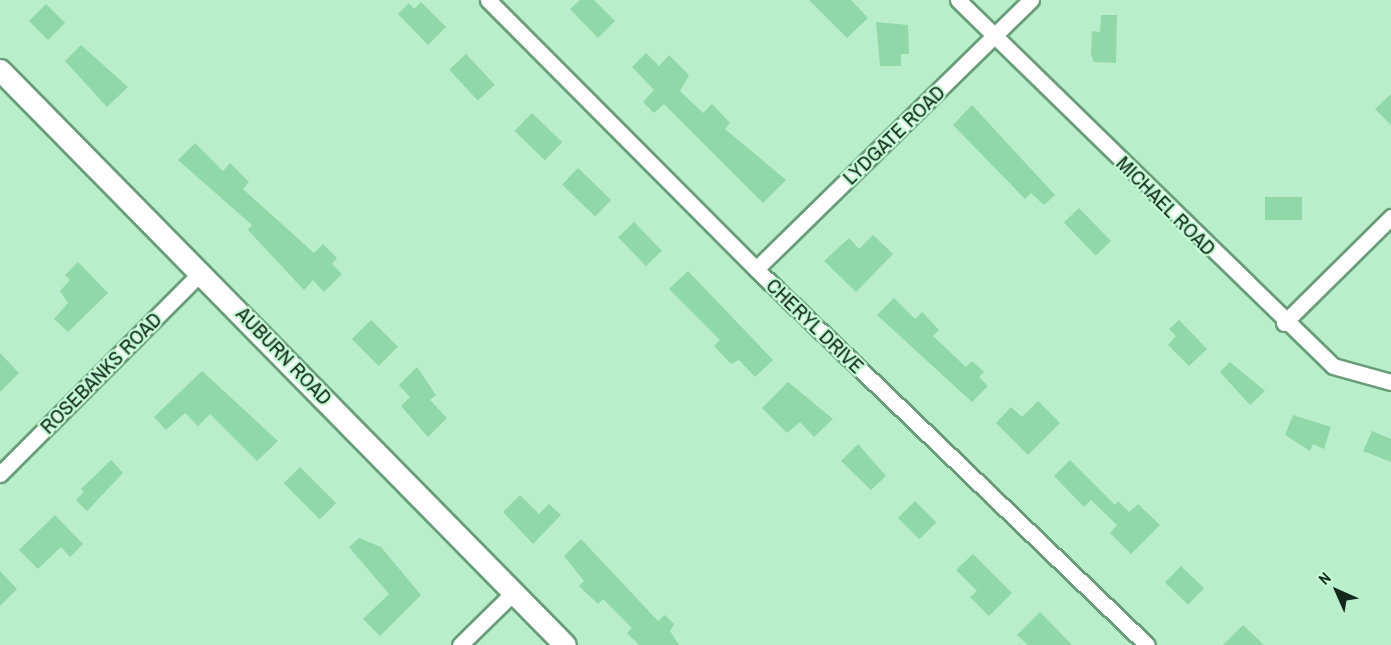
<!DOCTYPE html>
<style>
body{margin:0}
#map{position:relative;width:1391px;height:645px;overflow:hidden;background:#b8eec9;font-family:"Archivo Narrow",sans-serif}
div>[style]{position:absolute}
.building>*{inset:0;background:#90d8a8;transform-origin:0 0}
.roads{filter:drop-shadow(2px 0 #699d7a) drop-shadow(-2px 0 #699d7a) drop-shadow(0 2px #699d7a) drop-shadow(0 -2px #699d7a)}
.street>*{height:15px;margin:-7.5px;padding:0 7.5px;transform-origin:7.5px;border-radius:7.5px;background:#fff}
.secondary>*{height:21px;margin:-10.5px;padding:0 10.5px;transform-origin:10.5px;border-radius:10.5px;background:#fff}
span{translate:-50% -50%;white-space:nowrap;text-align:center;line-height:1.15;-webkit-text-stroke:4.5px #c5fcd6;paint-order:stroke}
.street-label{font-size:21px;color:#13291b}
.north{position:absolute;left:1307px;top:561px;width:60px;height:60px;-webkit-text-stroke:4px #c5fcd6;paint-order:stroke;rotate:315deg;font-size:16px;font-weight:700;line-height:24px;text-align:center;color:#13291b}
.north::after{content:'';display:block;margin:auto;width:21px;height:27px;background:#13291b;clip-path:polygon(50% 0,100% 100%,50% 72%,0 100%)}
</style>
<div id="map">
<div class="building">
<i style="clip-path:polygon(580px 0,594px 0,615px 21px,598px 38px,570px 9px)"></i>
<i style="clip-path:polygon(809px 0,851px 0,868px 18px,847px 38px)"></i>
<i style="clip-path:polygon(421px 2px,446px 27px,428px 45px,398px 14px,409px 3px,414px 9px)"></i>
<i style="left:46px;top:4px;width:27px;height:24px;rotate:45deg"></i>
<i style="clip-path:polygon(1101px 15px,1117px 15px,1116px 63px,1094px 62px,1091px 55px,1092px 31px,1100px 32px)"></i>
<i style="clip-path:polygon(876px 22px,908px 25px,909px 54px,901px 54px,901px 66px,880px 66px)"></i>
<i style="clip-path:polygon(81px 45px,128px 87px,107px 107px,65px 61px)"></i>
<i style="clip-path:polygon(646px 53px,659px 66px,669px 55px,689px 75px,680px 91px,703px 113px,712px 104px,730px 123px,725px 129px,786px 180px,763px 203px,664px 104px,654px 113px,643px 102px,654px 90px,632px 67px)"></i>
<i style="left:466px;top:54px;width:42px;height:23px;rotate:47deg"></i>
<i style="clip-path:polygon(1391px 94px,1391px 125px,1375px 109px)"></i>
<i style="clip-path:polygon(972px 105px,1055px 195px,1044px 205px,1031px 193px,1025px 199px,953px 125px)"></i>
<i style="left:532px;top:113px;width:42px;height:25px;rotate:44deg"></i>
<i style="clip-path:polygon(195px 143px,223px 171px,230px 163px,249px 182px,243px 189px,314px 253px,323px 244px,337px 258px,332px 264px,342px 274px,324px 292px,313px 280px,304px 290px,248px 230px,252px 225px,178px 160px)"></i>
<i style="left:578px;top:168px;width:46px;height:23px;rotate:44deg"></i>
<i style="left:1302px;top:197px;width:23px;height:37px;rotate:90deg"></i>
<i style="left:1079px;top:208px;width:46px;height:21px;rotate:46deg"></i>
<i style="left:634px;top:222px;width:40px;height:22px;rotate:46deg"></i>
<i style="clip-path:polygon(873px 235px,893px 254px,856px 292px,824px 261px,849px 238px,859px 249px)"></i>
<i style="clip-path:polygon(78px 262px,108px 293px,68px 332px,54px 319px,68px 303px,60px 291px,70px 280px,65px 275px)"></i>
<i style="clip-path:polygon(688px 271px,773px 360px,755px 377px,739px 360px,731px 364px,714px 346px,720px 340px,669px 289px)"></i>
<i style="clip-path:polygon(894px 298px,915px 319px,922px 312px,939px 330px,933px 336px,966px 367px,972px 361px,984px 372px,979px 377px,988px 386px,972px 402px,877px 315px)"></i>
<i style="left:371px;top:320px;width:38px;height:27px;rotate:45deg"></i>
<i style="clip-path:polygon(1179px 320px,1207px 349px,1189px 366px,1168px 345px,1176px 336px,1169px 329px)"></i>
<i style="clip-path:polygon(0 353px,19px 373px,0 392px)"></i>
<i style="clip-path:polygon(1230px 362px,1265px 391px,1250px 405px,1220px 372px)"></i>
<i style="clip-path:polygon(417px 367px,436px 395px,430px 400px,447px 418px,428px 437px,401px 406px,410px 397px,399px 385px)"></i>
<i style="clip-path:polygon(202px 371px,278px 441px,257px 461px,210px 414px,198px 426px,185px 413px,166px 430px,154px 417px)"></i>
<i style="clip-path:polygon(788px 382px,833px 419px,814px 437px,800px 422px,787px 433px,762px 408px)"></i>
<i style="clip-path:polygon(1038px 401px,1060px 423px,1028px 455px,996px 423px,1011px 407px,1022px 417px)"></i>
<i style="clip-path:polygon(1293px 415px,1331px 427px,1324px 449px,1313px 444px,1310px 451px,1285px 435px)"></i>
<i style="clip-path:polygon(1372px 431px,1391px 439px,1391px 462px,1363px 451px)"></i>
<i style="clip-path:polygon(858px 444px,886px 476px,871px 490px,841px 461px)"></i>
<i style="clip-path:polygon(111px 460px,123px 473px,87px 511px,76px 500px,84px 492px,81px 489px)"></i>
<i style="clip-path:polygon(1070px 460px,1115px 505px,1118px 501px,1129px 512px,1138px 504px,1160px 525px,1131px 554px,1110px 533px,1117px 525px,1091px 500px,1084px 507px,1054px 476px)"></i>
<i style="left:300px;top:467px;width:51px;height:23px;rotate:45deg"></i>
<i style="clip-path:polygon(520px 495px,539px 514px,549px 504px,561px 515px,533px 544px,503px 512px)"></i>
<i style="left:915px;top:501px;width:30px;height:24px;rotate:45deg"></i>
<i style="clip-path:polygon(55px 515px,83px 544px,70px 557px,61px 547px,38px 569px,19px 550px)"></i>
<i style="clip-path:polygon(359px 538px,381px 547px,421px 595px,380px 636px,363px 619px,389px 594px,349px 547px)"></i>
<i style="clip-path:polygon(581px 539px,658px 621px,665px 615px,674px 624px,670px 631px,679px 645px,639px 645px,627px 633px,632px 628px,603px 599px,598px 604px,579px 586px,584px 581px,564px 556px)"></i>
<i style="clip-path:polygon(973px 554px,1012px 593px,989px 616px,970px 597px,977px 591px,956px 570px)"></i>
<i style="left:1181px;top:566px;width:32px;height:23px;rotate:44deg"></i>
<i style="clip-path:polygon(0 571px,17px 589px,0 606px)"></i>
<i style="clip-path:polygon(1040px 612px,1072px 645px,1028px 645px,1017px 635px)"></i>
<i style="clip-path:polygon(1243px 625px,1264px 645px,1223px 645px)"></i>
</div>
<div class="roads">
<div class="street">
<i style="left:488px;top:0;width:380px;rotate:45.1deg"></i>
<i style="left:756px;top:269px;width:542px;rotate:43.88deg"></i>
<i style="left:958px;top:0;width:524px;rotate:44.3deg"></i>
<i style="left:1333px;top:366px;width:60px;rotate:15.4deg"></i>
<i style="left:756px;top:269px;width:385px;rotate:-44.4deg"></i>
<i style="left:1284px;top:323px;width:151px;rotate:-44.7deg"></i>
<i style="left:0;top:474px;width:286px;rotate:-45.1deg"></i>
<i style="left:460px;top:645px;width:74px;rotate:-44.5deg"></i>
</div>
<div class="secondary">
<i style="left:0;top:70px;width:806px;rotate:45.5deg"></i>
</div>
</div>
<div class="street-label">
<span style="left:894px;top:135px;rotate:-44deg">LYDGATE ROAD</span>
<span style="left:1166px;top:206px;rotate:45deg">MICHAEL ROAD</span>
<span style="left:815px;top:326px;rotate:44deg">CHERYL DRIVE</span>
<span style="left:284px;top:356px;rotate:46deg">AUBURN ROAD</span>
<span style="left:101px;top:373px;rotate:-45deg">ROSEBANKS ROAD</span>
</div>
<div class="north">N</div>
</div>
